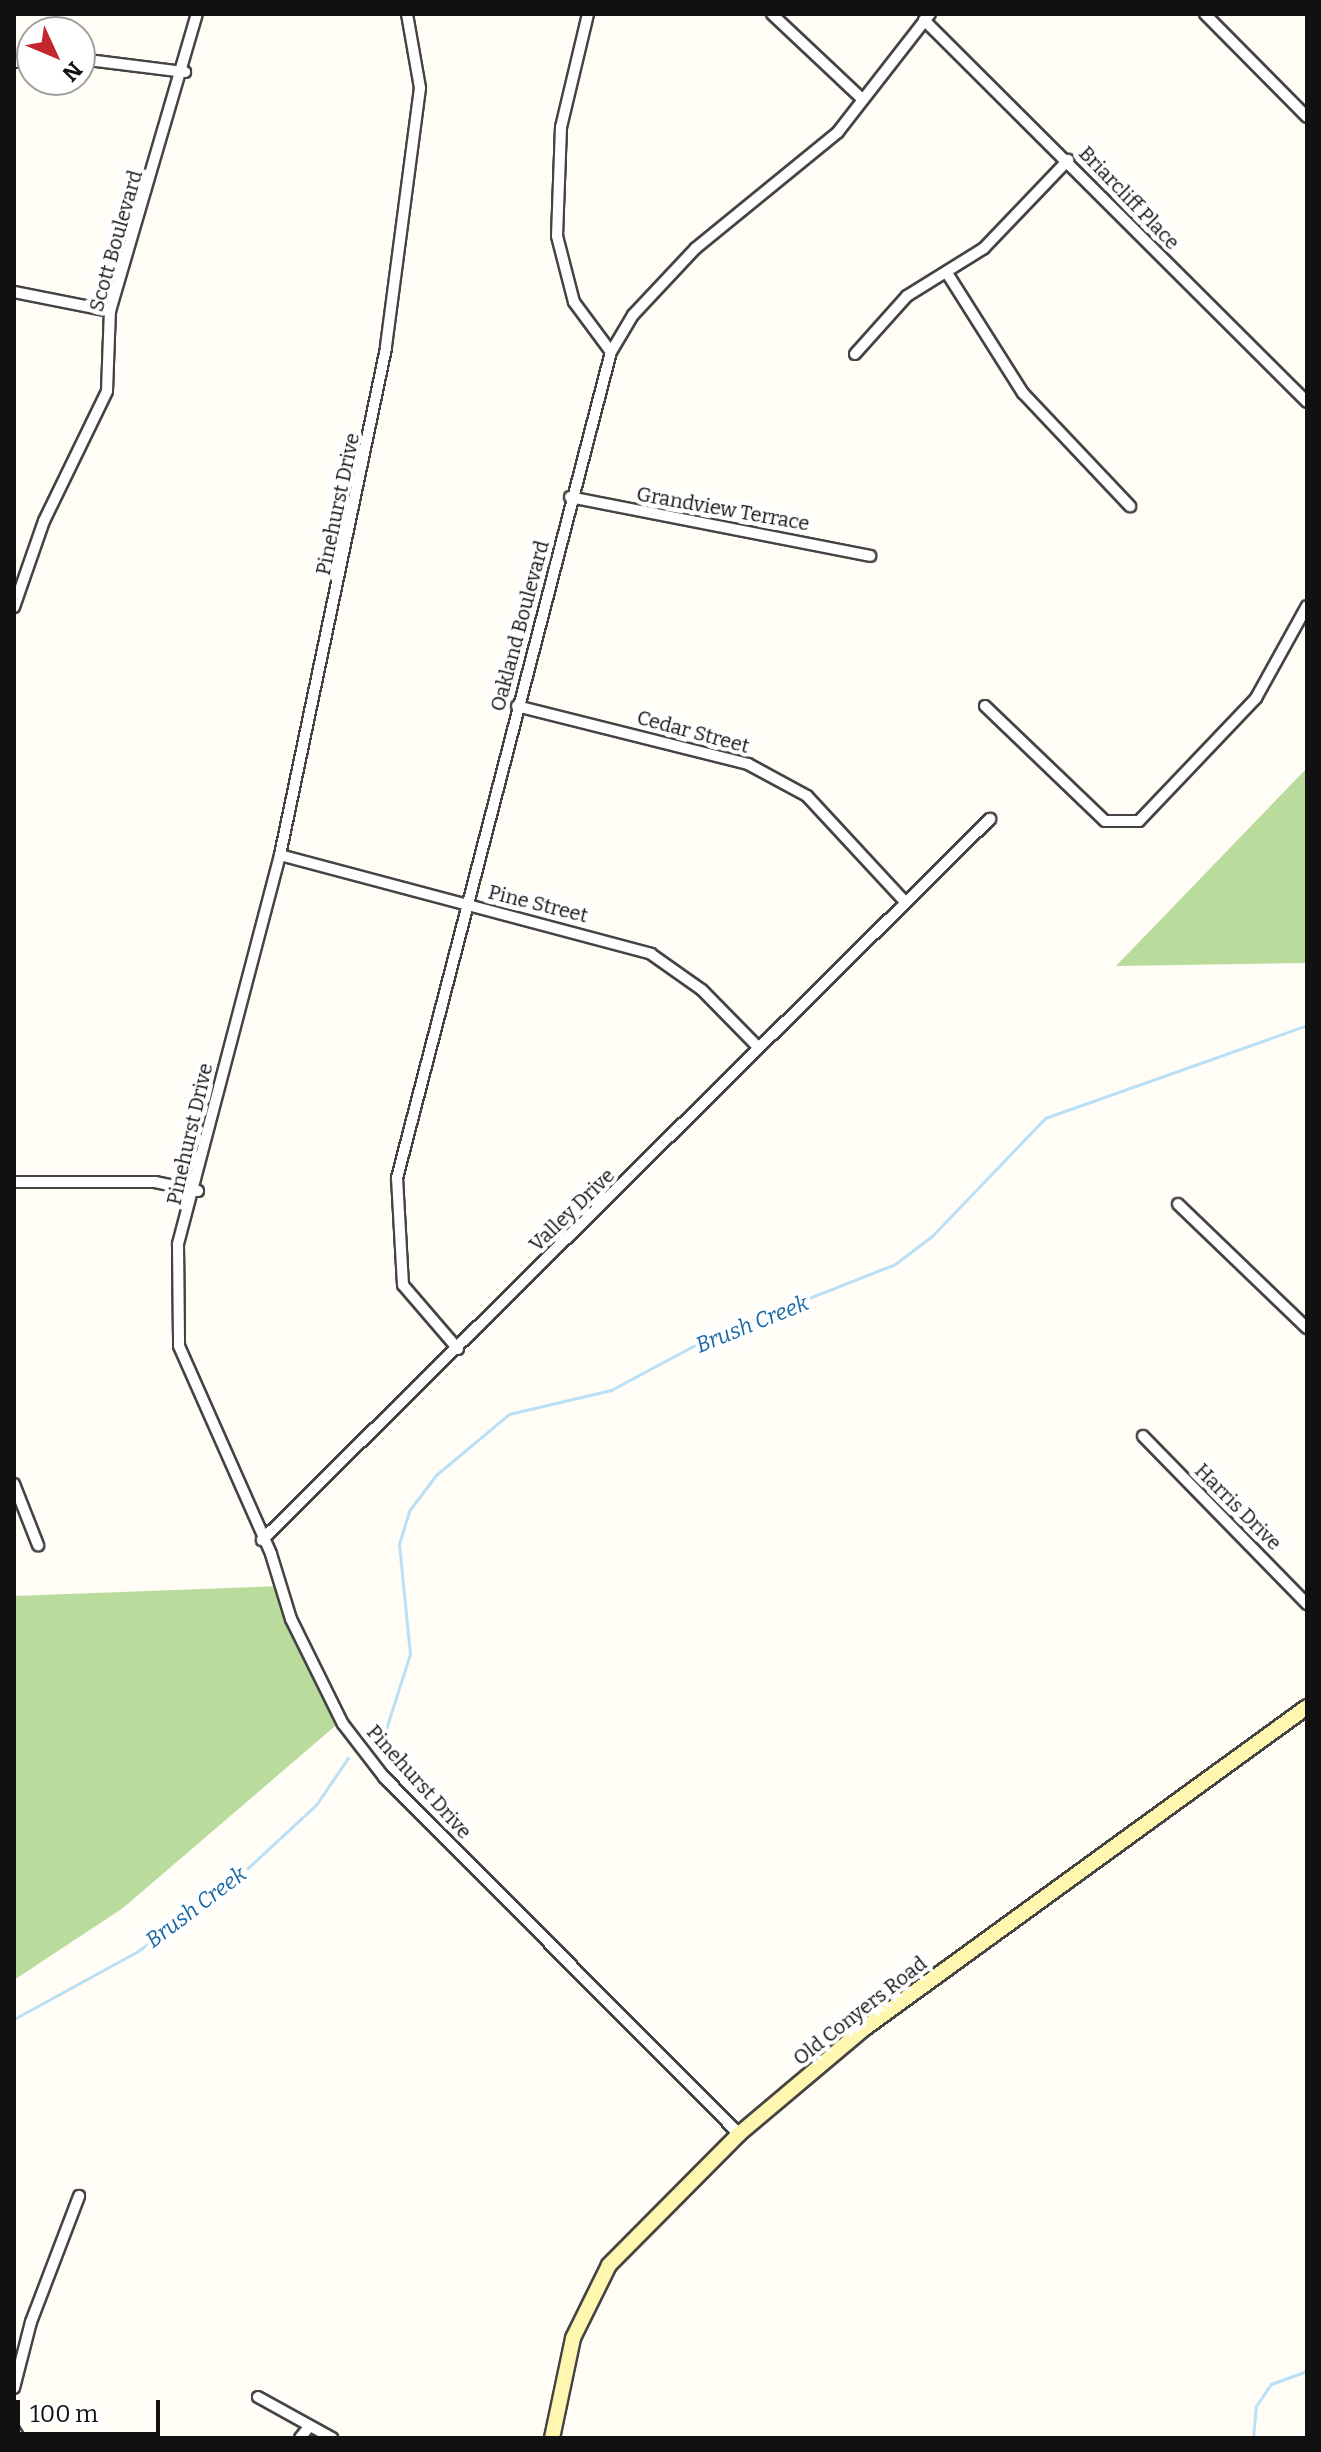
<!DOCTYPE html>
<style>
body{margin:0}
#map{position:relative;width:1321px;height:2452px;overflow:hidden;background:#fffdf5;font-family:Bitter,serif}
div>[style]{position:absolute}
.forest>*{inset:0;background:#b9dc9c}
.stream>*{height:3px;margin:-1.5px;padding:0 1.5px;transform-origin:1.5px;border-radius:1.5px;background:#b9e0f7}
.roads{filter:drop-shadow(2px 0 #444) drop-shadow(-2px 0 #444) drop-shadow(0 2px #444) drop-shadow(0 -2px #444)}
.street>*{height:10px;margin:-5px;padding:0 5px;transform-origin:5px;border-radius:5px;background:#fff}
.secondary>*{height:14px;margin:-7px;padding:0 7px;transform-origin:7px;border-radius:7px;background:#fff6b0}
span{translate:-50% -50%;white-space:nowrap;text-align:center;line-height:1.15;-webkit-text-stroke:8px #fff;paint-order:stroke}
.street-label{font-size:20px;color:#111}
.water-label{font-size:22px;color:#1768a6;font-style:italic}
.frame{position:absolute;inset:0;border:16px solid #111;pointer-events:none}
.north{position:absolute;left:16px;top:16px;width:80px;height:80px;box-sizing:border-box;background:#fff;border:2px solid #a0a0a0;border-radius:50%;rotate:134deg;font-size:22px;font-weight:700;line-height:32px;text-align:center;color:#111}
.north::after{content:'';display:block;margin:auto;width:28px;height:36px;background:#c4262e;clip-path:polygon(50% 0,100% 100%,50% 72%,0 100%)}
.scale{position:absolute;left:16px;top:2400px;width:144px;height:36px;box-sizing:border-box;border:4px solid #111;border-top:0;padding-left:10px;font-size:24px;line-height:28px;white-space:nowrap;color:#111;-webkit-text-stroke:6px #fff;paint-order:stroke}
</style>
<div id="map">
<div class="forest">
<i style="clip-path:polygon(1307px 768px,1307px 963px,1116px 966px)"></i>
<i style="clip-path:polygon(280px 1586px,341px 1721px,123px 1908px,14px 1980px,14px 1596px)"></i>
</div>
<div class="stream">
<i style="left:370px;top:1741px;width:20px;rotate:-37deg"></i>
<i style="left:386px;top:1729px;width:79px;rotate:-72.3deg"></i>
<i style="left:410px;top:1654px;width:111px;rotate:-95.7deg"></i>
<i style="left:399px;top:1544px;width:34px;rotate:-73deg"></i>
<i style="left:409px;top:1511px;width:45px;rotate:-53.1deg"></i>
<i style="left:436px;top:1475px;width:95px;rotate:-39.9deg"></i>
<i style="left:509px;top:1414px;width:105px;rotate:-13.2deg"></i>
<i style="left:611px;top:1390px;width:112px;rotate:-28.2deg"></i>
<i style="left:710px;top:1337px;width:199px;rotate:-21.5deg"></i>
<i style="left:895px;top:1264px;width:46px;rotate:-37.1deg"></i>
<i style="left:932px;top:1236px;width:163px;rotate:-46.2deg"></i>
<i style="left:1045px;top:1118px;width:278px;rotate:-19.5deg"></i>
<i style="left:14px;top:2019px;width:141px;rotate:-28.7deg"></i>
<i style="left:138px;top:1951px;width:104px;rotate:-35.2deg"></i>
<i style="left:223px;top:1891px;width:127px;rotate:-42.8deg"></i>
<i style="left:316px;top:1805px;width:57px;rotate:-55.8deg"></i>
<i style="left:1253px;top:2438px;width:32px;rotate:-85deg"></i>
<i style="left:1256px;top:2406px;width:27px;rotate:-56deg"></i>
<i style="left:1271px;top:2384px;width:38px;rotate:-20deg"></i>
</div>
<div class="roads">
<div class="street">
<i style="left:407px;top:14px;width:75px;rotate:80deg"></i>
<i style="left:420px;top:88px;width:262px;rotate:97.5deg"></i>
<i style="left:386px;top:348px;width:518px;rotate:101.81deg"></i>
<i style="left:280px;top:855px;width:402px;rotate:104.7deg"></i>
<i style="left:178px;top:1244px;width:102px;rotate:89.4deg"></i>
<i style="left:179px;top:1346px;width:227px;rotate:66.1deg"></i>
<i style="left:271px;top:1554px;width:68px;rotate:72.9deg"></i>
<i style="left:291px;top:1619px;width:117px;rotate:63.7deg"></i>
<i style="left:343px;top:1724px;width:67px;rotate:52.3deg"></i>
<i style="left:384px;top:1777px;width:503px;rotate:45.16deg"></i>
<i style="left:588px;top:14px;width:116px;rotate:103.4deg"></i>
<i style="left:561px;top:127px;width:109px;rotate:92.1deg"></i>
<i style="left:557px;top:236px;width:68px;rotate:75.6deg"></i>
<i style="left:574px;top:302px;width:62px;rotate:53.5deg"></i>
<i style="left:772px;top:14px;width:122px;rotate:43.3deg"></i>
<i style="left:1205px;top:14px;width:145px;rotate:45.3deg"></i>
<i style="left:924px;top:20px;width:541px;rotate:44.93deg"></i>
<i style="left:80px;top:59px;width:106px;rotate:7.1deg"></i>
<i style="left:14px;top:62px;width:18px;rotate:-6deg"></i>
<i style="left:947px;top:273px;width:142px;rotate:57.7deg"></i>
<i style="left:1023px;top:393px;width:156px;rotate:46.6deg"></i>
<i style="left:14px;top:292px;width:98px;rotate:11.2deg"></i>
<i style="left:855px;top:354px;width:78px;rotate:-48.1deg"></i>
<i style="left:907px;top:296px;width:91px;rotate:-31.9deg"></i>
<i style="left:984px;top:248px;width:122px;rotate:-46.3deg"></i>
<i style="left:570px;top:497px;width:306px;rotate:11.1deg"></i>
<i style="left:14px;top:607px;width:91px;rotate:-70.8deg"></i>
<i style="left:44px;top:521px;width:144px;rotate:-64.1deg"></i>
<i style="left:107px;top:391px;width:80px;rotate:-87.9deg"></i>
<i style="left:110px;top:311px;width:309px;rotate:-73.7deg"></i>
<i style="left:517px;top:706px;width:238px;rotate:14.1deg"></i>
<i style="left:748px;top:764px;width:67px;rotate:28.5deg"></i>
<i style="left:807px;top:796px;width:144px;rotate:47.2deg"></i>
<i style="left:985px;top:706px;width:166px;rotate:43.8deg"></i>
<i style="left:1105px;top:821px;width:34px"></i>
<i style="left:1139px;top:821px;width:170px;rotate:-46.4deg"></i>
<i style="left:1256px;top:698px;width:105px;rotate:-61deg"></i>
<i style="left:280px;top:855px;width:384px;rotate:14.9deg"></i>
<i style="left:651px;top:954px;width:62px;rotate:35.2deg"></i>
<i style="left:702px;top:990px;width:77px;rotate:45.5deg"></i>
<i style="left:14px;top:1182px;width:141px"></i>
<i style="left:155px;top:1182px;width:44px;rotate:11.8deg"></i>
<i style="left:1178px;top:1204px;width:179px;rotate:43.9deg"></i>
<i style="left:458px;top:1349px;width:84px;rotate:-130.7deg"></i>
<i style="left:403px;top:1285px;width:107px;rotate:-93.2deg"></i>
<i style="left:397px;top:1178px;width:853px;rotate:-75.48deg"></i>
<i style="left:611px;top:352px;width:43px;rotate:-59.3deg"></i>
<i style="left:633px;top:315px;width:92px;rotate:-46.8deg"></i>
<i style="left:696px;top:248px;width:183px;rotate:-39.2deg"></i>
<i style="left:838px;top:132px;width:150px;rotate:-52.1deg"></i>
<i style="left:1143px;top:1436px;width:235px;rotate:45.7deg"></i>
<i style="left:14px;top:1484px;width:66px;rotate:68.5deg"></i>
<i style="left:262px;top:1540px;width:1025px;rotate:-44.72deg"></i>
<i style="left:14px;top:2388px;width:68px;rotate:-75.6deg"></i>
<i style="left:31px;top:2322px;width:135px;rotate:-69.1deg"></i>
<i style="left:258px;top:2397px;width:85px;rotate:29deg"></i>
<i style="left:14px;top:2430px;width:9px;rotate:58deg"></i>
<i style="left:300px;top:2438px;width:13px;rotate:-51deg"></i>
</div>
<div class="secondary">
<i style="left:552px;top:2438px;width:102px;rotate:-78.1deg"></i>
<i style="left:573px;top:2338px;width:81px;rotate:-63.7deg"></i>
<i style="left:609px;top:2265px;width:185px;rotate:-45.2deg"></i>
<i style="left:739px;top:2134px;width:165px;rotate:-40.1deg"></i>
<i style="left:865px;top:2028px;width:546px;rotate:-35.99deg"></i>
</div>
</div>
<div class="street-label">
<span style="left:1129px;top:198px;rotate:46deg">Briarcliff Place</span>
<span style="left:116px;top:241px;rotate:-74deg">Scott Boulevard</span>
<span style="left:338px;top:504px;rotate:-78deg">Pinehurst Drive</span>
<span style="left:723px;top:509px;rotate:10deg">Grandview Terrace</span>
<span style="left:520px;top:626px;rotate:-75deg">Oakland Boulevard</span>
<span style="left:693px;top:732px;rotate:15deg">Cedar Street</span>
<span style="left:538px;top:904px;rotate:14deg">Pine Street</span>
<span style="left:190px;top:1134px;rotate:-77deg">Pinehurst Drive</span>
<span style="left:572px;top:1210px;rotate:-44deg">Valley Drive</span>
<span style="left:1238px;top:1507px;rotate:45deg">Harris Drive</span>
<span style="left:419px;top:1782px;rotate:48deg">Pinehurst Drive</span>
<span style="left:860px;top:2011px;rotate:-38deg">Old Conyers Road</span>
</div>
<div class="water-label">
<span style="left:752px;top:1324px;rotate:-22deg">Brush Creek</span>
<span style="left:196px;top:1907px;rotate:-37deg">Brush Creek</span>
</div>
<div class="frame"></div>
<div class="north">N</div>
<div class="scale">100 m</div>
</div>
